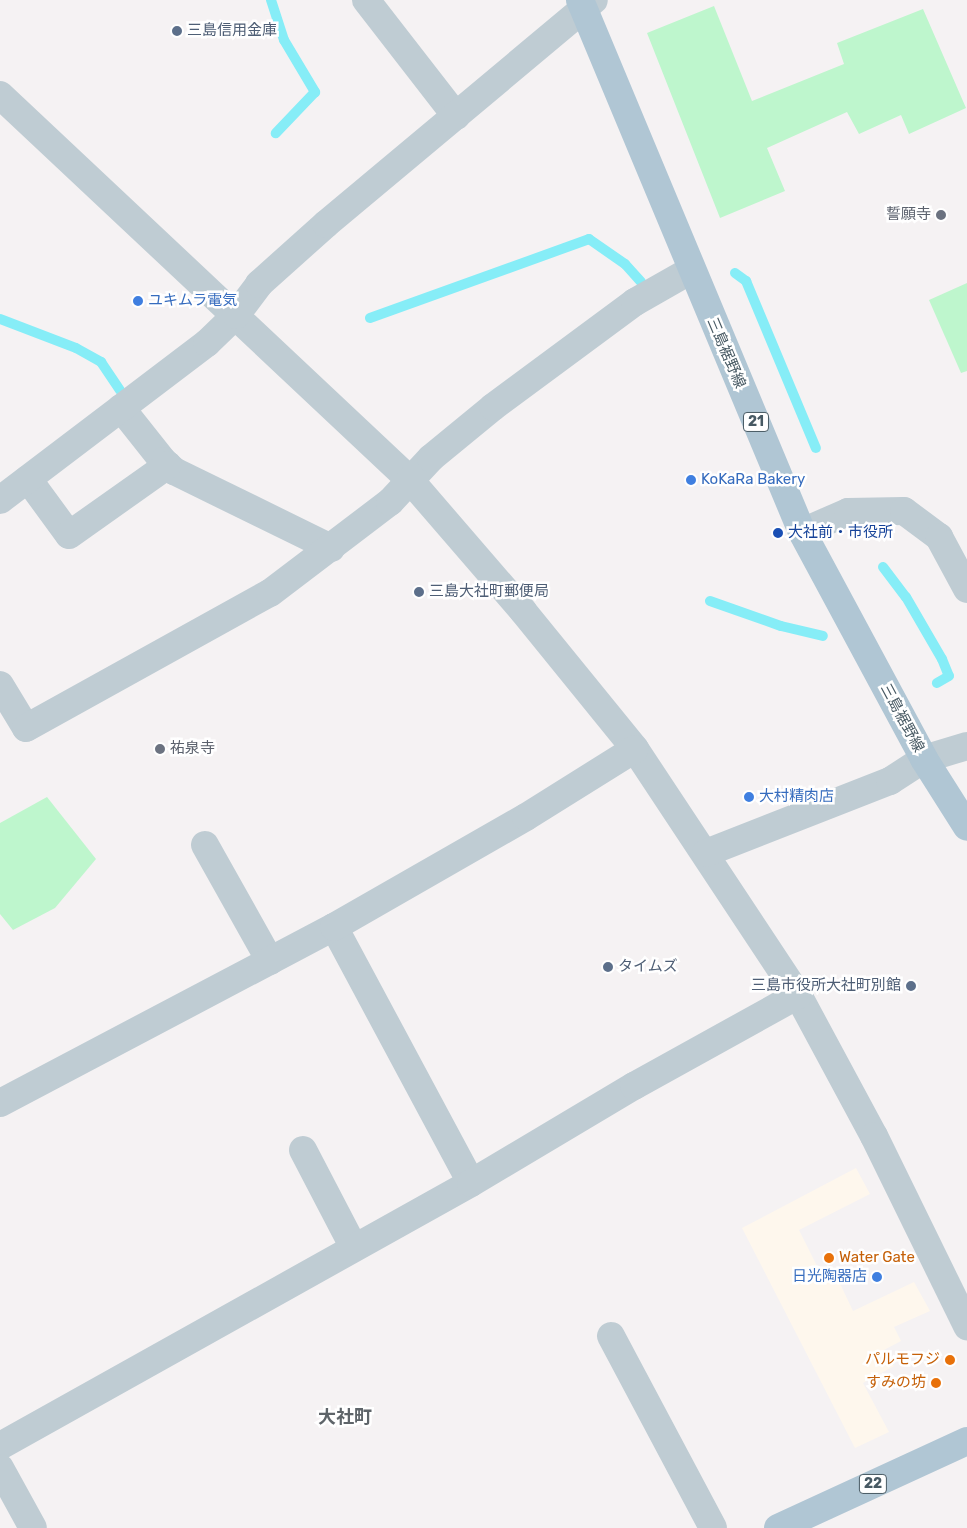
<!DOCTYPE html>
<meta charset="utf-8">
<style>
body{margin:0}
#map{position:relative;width:967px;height:1528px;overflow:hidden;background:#f5f2f3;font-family:Rubik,"Noto Sans JP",sans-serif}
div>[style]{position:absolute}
.commercial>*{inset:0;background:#fef7ed}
.green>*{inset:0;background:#bef6cd}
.stream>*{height:10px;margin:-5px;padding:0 5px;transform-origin:5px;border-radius:5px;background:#86edf7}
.minor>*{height:28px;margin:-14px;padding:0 14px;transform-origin:14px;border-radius:14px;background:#bfccd3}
.major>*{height:28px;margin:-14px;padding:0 14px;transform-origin:14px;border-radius:14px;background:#b0c6d4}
.dots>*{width:14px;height:14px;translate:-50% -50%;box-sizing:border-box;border:2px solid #fff;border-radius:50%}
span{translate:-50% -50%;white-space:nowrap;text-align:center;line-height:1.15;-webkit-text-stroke:5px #fff;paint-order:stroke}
.shield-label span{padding:1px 4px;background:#fff;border:1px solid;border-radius:4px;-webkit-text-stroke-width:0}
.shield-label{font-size:14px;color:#475963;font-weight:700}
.service-label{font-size:15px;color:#4e5e75}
.left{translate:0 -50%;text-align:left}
.right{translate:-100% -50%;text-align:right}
.worship-label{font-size:15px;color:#5b616d}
.shop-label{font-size:15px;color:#366cbe}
.street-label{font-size:15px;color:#475963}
.transit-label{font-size:15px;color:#164399}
.food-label{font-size:15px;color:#c56008}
.quarter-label{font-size:18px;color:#5e6469;font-weight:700}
</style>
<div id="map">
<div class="commercial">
<i style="clip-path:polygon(856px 1168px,870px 1194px,799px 1230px,823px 1278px,835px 1273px,853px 1311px,914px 1282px,930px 1311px,894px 1327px,901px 1341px,884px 1350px,894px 1366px,863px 1383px,889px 1432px,855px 1448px,742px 1228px)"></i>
</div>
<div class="green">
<i style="clip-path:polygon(714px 6px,752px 101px,844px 64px,837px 43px,923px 9px,966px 108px,909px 134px,901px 115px,859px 134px,847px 112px,767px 148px,785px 191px,720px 218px,647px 33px)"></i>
<i style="clip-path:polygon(967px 283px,967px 371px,961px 373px,929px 300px)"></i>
<i style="clip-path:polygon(47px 797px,96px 859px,55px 908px,13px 930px,0 914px,0 823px)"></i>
</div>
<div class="stream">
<i style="left:271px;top:0;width:42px;rotate:72deg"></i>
<i style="left:284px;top:40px;width:61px;rotate:59.2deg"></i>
<i style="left:315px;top:92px;width:57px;rotate:133.6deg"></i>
<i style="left:735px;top:273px;width:14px;rotate:36deg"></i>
<i style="left:746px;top:281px;width:181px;rotate:67.3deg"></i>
<i style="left:370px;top:318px;width:233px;rotate:-19.8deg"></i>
<i style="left:589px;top:239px;width:44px;rotate:34.8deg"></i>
<i style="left:625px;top:264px;width:24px;rotate:48deg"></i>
<i style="left:0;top:319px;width:81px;rotate:20.9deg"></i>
<i style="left:76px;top:348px;width:29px;rotate:29deg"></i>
<i style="left:101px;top:362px;width:34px;rotate:56deg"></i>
<i style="left:883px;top:567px;width:38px;rotate:53deg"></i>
<i style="left:906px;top:597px;width:72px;rotate:59.9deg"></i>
<i style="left:942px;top:659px;width:18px;rotate:68deg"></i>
<i style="left:949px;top:676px;width:14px;rotate:150deg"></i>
<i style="left:710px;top:601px;width:75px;rotate:19.4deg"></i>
<i style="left:781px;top:626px;width:43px;rotate:13.4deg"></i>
</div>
<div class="minor">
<i style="left:366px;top:0;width:147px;rotate:52.2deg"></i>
<i style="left:0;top:95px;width:562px;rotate:43.2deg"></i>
<i style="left:410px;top:480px;width:173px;rotate:49.2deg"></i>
<i style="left:523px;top:611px;width:178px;rotate:50.9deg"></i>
<i style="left:635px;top:749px;width:295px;rotate:56.5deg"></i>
<i style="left:798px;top:995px;width:160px;rotate:61.7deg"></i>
<i style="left:874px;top:1136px;width:212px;rotate:63.9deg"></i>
<i style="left:121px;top:408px;width:68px;rotate:51.6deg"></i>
<i style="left:163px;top:461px;width:15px;rotate:42deg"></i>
<i style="left:174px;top:471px;width:175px;rotate:26.1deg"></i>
<i style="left:28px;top:479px;width:69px;rotate:53.8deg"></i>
<i style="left:69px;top:535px;width:121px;rotate:-35.3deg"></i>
<i style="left:0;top:500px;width:260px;rotate:-37.2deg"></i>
<i style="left:207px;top:343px;width:40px;rotate:-44deg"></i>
<i style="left:236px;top:315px;width:39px;rotate:-53deg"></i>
<i style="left:259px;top:284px;width:90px;rotate:-41.8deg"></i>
<i style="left:326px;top:224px;width:349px;rotate:-39.9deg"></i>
<i style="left:802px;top:532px;width:50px;rotate:-23.5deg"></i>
<i style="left:848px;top:512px;width:56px;rotate:-1deg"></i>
<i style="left:904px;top:511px;width:44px;rotate:36.6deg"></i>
<i style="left:939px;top:537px;width:59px;rotate:61.7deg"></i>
<i style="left:0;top:685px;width:50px;rotate:58.8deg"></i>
<i style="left:26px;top:728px;width:279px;rotate:-29deg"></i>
<i style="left:270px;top:593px;width:151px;rotate:-37.2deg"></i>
<i style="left:390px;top:502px;width:60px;rotate:-47deg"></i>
<i style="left:431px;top:458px;width:80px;rotate:-39.4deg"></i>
<i style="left:493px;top:407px;width:177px;rotate:-36.5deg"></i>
<i style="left:635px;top:302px;width:64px;rotate:-29.7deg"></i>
<i style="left:205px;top:845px;width:133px;rotate:60.7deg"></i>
<i style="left:706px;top:853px;width:198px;rotate:-21.4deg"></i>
<i style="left:890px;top:781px;width:40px;rotate:-32.9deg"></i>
<i style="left:924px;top:759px;width:45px;rotate:-16.8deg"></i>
<i style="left:334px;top:927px;width:290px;rotate:61.8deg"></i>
<i style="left:0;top:1103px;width:378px;rotate:-27.8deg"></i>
<i style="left:334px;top:927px;width:221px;rotate:-29.8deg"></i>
<i style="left:526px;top:817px;width:128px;rotate:-32deg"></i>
<i style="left:303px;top:1150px;width:110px;rotate:62.5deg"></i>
<i style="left:611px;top:1336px;width:217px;rotate:62deg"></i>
<i style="left:0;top:1446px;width:539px;rotate:-29.18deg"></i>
<i style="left:471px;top:1183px;width:190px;rotate:-30.8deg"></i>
<i style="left:634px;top:1086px;width:188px;rotate:-29deg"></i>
<i style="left:0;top:1468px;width:68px;rotate:61.2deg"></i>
</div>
<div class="major">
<i style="left:580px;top:0;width:576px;rotate:67.35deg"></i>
<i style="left:802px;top:532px;width:258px;rotate:61.7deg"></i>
<i style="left:924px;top:759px;width:80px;rotate:57.7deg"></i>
<i style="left:778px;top:1528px;width:208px;rotate:-24.7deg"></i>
</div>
<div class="dots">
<i style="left:177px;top:31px;background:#5c6f8a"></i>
<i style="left:941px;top:215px;background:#6b7280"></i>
<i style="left:138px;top:301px;background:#3f7fe0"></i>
<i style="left:691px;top:480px;background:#3f7fe0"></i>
<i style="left:778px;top:533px;background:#1a4fb4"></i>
<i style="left:419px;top:592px;background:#5c6f8a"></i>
<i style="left:160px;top:749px;background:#6b7280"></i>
<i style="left:749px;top:797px;background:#3f7fe0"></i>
<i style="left:608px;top:967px;background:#5c6f8a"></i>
<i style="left:911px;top:986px;background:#5c6f8a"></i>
<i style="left:829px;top:1258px;background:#e8710a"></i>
<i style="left:877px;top:1277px;background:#3f7fe0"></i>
<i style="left:950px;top:1360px;background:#e8710a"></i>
<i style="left:936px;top:1383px;background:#e8710a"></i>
</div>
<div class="shield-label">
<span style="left:756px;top:422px">21</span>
<span style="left:873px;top:1484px">22</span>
</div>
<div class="service-label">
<span class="left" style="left:187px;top:31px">三島信用金庫</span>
<span class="left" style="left:429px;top:592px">三島大社町郵便局</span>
<span class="left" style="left:618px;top:967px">タイムズ</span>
<span class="right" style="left:901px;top:986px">三島市役所大社町別館</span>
</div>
<div class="worship-label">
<span class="right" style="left:931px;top:215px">誓願寺</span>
<span class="left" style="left:170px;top:749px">祐泉寺</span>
</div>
<div class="shop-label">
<span class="left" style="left:148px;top:301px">ユキムラ電気</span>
<span class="left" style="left:701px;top:480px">KoKaRa Bakery</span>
<span class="left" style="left:759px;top:797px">大村精肉店</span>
<span class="right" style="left:867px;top:1277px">日光陶器店</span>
</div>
<div class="street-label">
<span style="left:726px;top:353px;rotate:67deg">三島裾野線</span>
<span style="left:902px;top:718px;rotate:62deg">三島裾野線</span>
</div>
<div class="transit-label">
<span class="left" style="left:788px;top:533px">大社前・市役所</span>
</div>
<div class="food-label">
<span class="left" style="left:839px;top:1258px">Water Gate</span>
<span class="right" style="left:940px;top:1360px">パルモフジ</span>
<span class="right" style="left:926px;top:1383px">すみの坊</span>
</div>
<div class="quarter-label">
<span style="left:345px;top:1417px">大社町</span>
</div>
</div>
